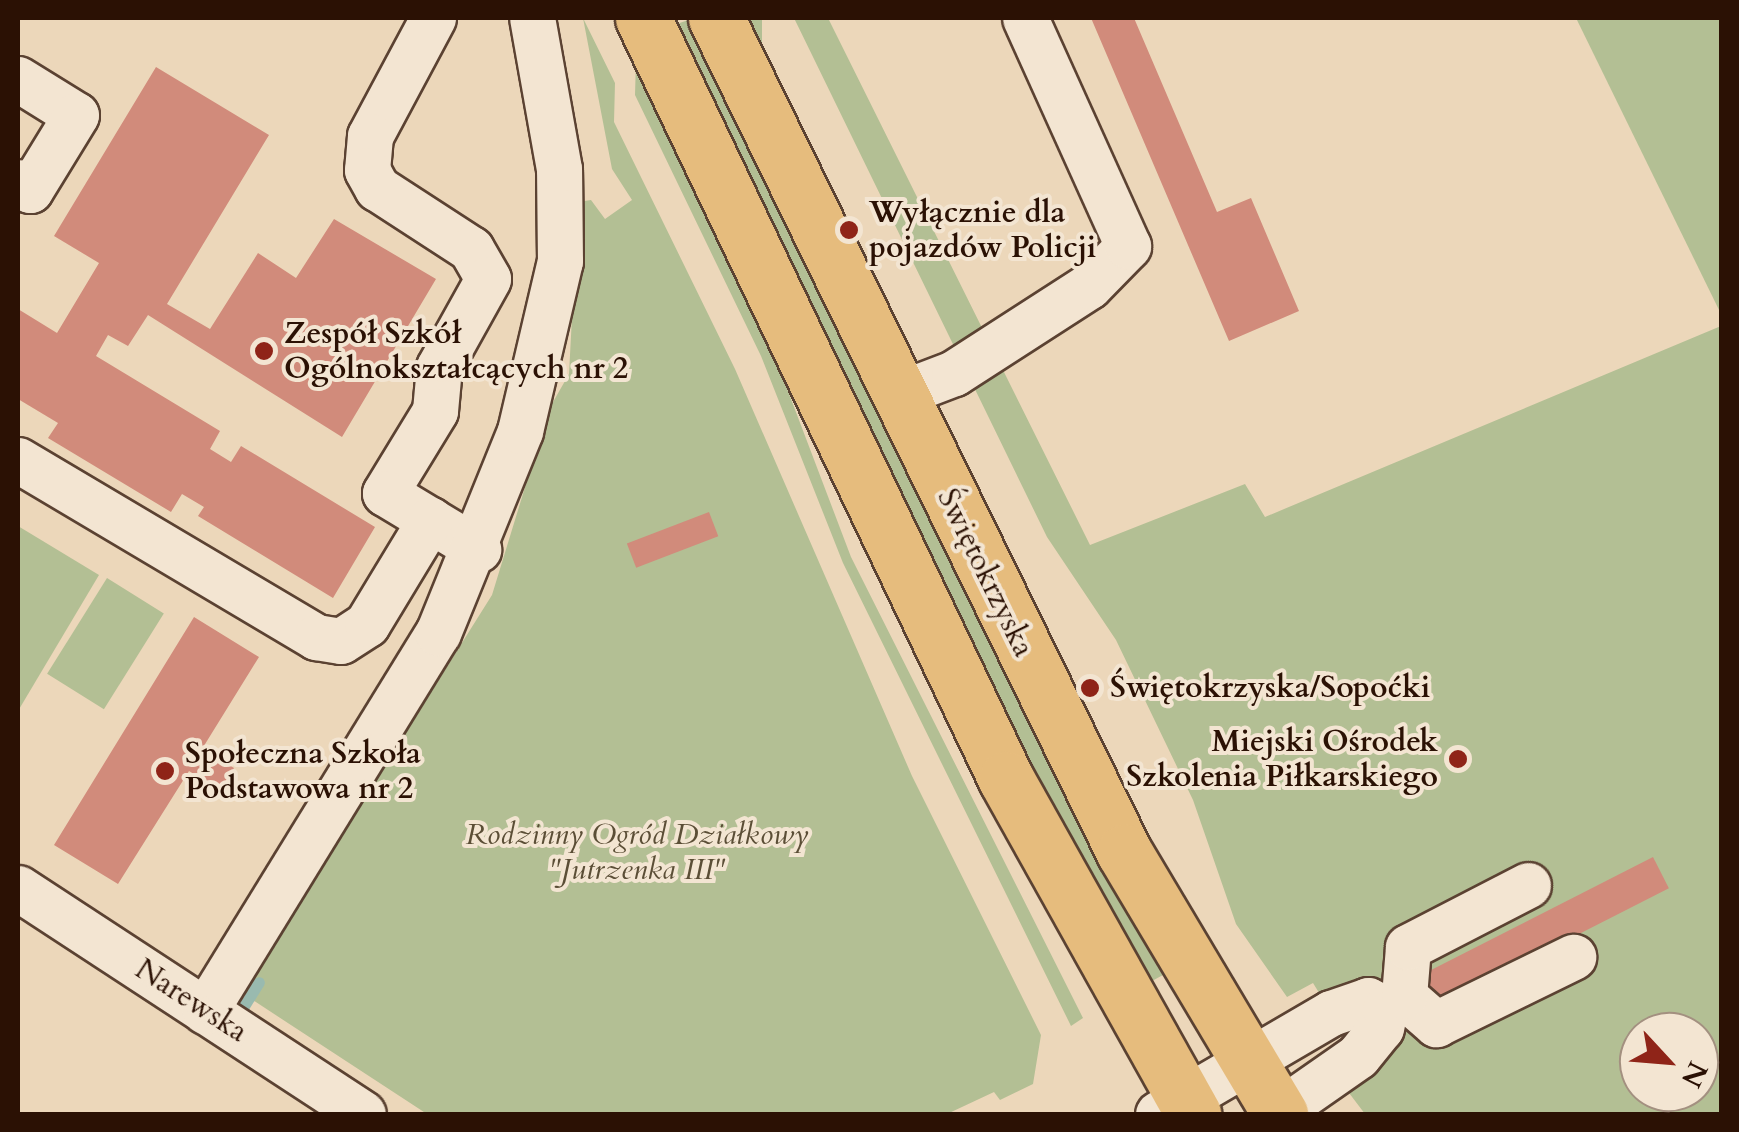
<!DOCTYPE html>
<meta charset="utf-8">
<style>
body{margin:0}
#map{position:relative;width:1739px;height:1132px;overflow:hidden;background:#ecd7ba;font-family:Cardo,serif}
div>[style]{position:absolute}
.green>*{inset:0;background:#b3bf94;transform-origin:0 0}
.stream>*{height:11px;margin:-5.5px;padding:0 5.5px;transform-origin:5.5px;border-radius:5.5px;background:#99baaf}
.building>*{inset:0;background:#d18b7b;transform-origin:0 0}
.roads{filter:drop-shadow(2px 0 #5b4232) drop-shadow(-2px 0 #5b4232) drop-shadow(0 2px #5b4232) drop-shadow(0 -2px #5b4232)}
.minor>*{height:45px;margin:-22.5px;padding:0 22.5px;transform-origin:22.5px;border-radius:22.5px;background:#f3e5d2}
.major>*{height:55px;margin:-27.5px;padding:0 27.5px;transform-origin:27.5px;border-radius:27.5px;background:#e6bc7d}
.dots>*{width:28px;height:28px;translate:-50% -50%;box-sizing:border-box;border:5px solid #f3e5d2;border-radius:50%}
span{translate:-50% -50%;white-space:nowrap;text-align:center;line-height:1.15;-webkit-text-stroke:8px #f3e5d2;paint-order:stroke}
.poi-label{font-size:30px;color:#2b1104;font-weight:700}
.left{translate:0 -50%;text-align:left}
.right{translate:-100% -50%;text-align:right}
.street-label{font-size:30px;color:#2b1104}
.park-label{font-size:30px;color:#5b4e36;font-style:italic}
.frame{position:absolute;inset:0;border:20px solid #2b1104;pointer-events:none}
.north{position:absolute;left:1619px;top:1012px;width:100px;height:100px;box-sizing:border-box;background:#f3e5d2;border:2px solid #a39080;border-radius:50%;rotate:116deg;font-size:28px;font-weight:700;line-height:40px;text-align:center;color:#2b1104}
.north::after{content:'';display:block;margin:auto;width:35px;height:45px;background:#8f2418;clip-path:polygon(50% 0,100% 100%,50% 72%,0 100%)}
</style>
<div id="map">
<div class="green">
<i style="clip-path:polygon(583px 18px,615px 83px,614px 122px,735px 369px,912px 776px,1041px 1035px,1033px 1084px,1000px 1100px,994px 1092px,947px 1114px,427px 1114px,242px 993px,492px 595px,549px 409px,569px 374px,578px 202px,591px 200px,605px 219px,632px 200px,612px 169px)"></i>
<i style="clip-path:polygon(694px 18px,989px 636px,1163px 975px,1141px 987px,967px 648px,671px 26px)"></i>
<i style="left:747px;top:18px;width:15px;height:166px"></i>
<i style="clip-path:polygon(evenodd,794px 18px,828px 18px,1090px 545px,1245px 484px,1265px 517px,1721px 326px,1721px 1114px,1365px 1114px,1343px 1085px,1358px 1056px,1313px 983px,1287px 997px,1236px 924px,1193px 800px,1116px 640px,1047px 537px,794px 18px,1639px 1032px,1699px 1032px,1699px 1092px,1639px 1092px,1639px 1032px)"></i>
<i style="clip-path:polygon(1576px 18px,1721px 18px,1721px 314px)"></i>
<i style="clip-path:polygon(636px 60px,772px 349px,851px 557px,1083px 1018px,1071px 1026px,843px 563px,761px 356px,635px 95px)"></i>
<i style="clip-path:polygon(18px 526px,99px 575px,18px 711px)"></i>
<i style="left:107px;top:578px;width:67px;height:113px;rotate:32deg"></i>
</div>
<div class="stream">
<i style="left:244px;top:1006px;width:28px;rotate:-58deg"></i>
</div>
<div class="building">
<i style="clip-path:polygon(1091px 18px,1134px 18px,1217px 212px,1251px 198px,1299px 311px,1229px 341px)"></i>
<i style="clip-path:polygon(156px 67px,269px 135px,167px 304px,210px 329px,258px 253px,296px 278px,334px 219px,436px 279px,342px 437px,148px 315px,128px 346px,108px 335px,96px 356px,220px 431px,210px 449px,231px 462px,241px 446px,375px 527px,333px 598px,198px 516px,204px 507px,182px 494px,171px 512px,48px 438px,58px 423px,18px 399px,18px 309px,57px 333px,99px 263px,54px 236px)"></i>
<i style="left:709px;top:512px;width:26px;height:88px;rotate:69deg"></i>
<i style="clip-path:polygon(194px 617px,259px 657px,202px 749px,234px 768px,220px 790px,189px 771px,118px 884px,54px 845px)"></i>
<i style="left:1653px;top:857px;width:35px;height:265px;rotate:63deg"></i>
</div>
<div class="roads">
<div class="minor">
<i style="left:433px;top:18px;width:134px;rotate:118.1deg"></i>
<i style="left:370px;top:136px;width:34px;rotate:95deg"></i>
<i style="left:367px;top:170px;width:21px;rotate:61deg"></i>
<i style="left:377px;top:188px;width:112px;rotate:33deg"></i>
<i style="left:471px;top:249px;width:34px;rotate:60deg"></i>
<i style="left:488px;top:279px;width:101px;rotate:119.1deg"></i>
<i style="left:439px;top:367px;width:44px;rotate:95.2deg"></i>
<i style="left:435px;top:411px;width:96px;rotate:121.4deg"></i>
<i style="left:385px;top:493px;width:109px;rotate:31.1deg"></i>
<i style="left:18px;top:79px;width:68px;rotate:31.8deg"></i>
<i style="left:76px;top:115px;width:88px;rotate:121.5deg"></i>
<i style="left:30px;top:190px;width:14px;rotate:-146deg"></i>
<i style="left:899px;top:394px;width:59px;rotate:-20.9deg"></i>
<i style="left:954px;top:373px;width:161px;rotate:-32.8deg"></i>
<i style="left:1089px;top:286px;width:56px;rotate:-45.7deg"></i>
<i style="left:1128px;top:246px;width:250px;rotate:-114.3deg"></i>
<i style="left:18px;top:460px;width:347px;rotate:30.7deg"></i>
<i style="left:316px;top:637px;width:25px;rotate:9deg"></i>
<i style="left:341px;top:641px;width:31px;rotate:-33deg"></i>
<i style="left:367px;top:624px;width:122px;rotate:-58.8deg"></i>
<i style="left:18px;top:888px;width:412px;rotate:33.2deg"></i>
<i style="left:1404px;top:996px;width:43px;rotate:41.2deg"></i>
<i style="left:1436px;top:1024px;width:153px;rotate:-26.1deg"></i>
<i style="left:205px;top:1011px;width:444px;rotate:-58.4deg"></i>
<i style="left:438px;top:633px;width:218px;rotate:-67.9deg"></i>
<i style="left:520px;top:431px;width:175px;rotate:-76.8deg"></i>
<i style="left:560px;top:261px;width:92px;rotate:-90.6deg"></i>
<i style="left:559px;top:169px;width:153px;rotate:-100.1deg"></i>
<i style="left:1158px;top:1114px;width:200px;rotate:-30.3deg"></i>
<i style="left:1331px;top:1013px;width:39px;rotate:-19deg"></i>
<i style="left:1368px;top:1000px;width:19px;rotate:28deg"></i>
<i style="left:1275px;top:1114px;width:101px;rotate:-34.9deg"></i>
<i style="left:1358px;top:1056px;width:36px;rotate:-51deg"></i>
<i style="left:1381px;top:1028px;width:19px;rotate:-78deg"></i>
<i style="left:1385px;top:1009px;width:23px;rotate:-34deg"></i>
<i style="left:1404px;top:996px;width:49px;rotate:-85.3deg"></i>
<i style="left:1408px;top:947px;width:135px;rotate:-27.3deg"></i>
</div>
<div class="major">
<i style="left:643px;top:18px;width:843px;rotate:64.5deg"></i>
<i style="left:1006px;top:779px;width:384px;rotate:60.8deg"></i>
<i style="left:716px;top:18px;width:928px;rotate:63.93deg"></i>
<i style="left:1124px;top:852px;width:305px;rotate:59.2deg"></i>
</div>
</div>
<div class="dots">
<i style="left:849px;top:230px;background:#8f2418"></i>
<i style="left:264px;top:351px;background:#8f2418"></i>
<i style="left:1090px;top:688px;background:#8f2418"></i>
<i style="left:1458px;top:759px;background:#8f2418"></i>
<i style="left:165px;top:771px;background:#8f2418"></i>
</div>
<div class="poi-label">
<span class="left" style="left:869px;top:230px">Wyłącznie dla<br>pojazdów Policji</span>
<span class="left" style="left:284px;top:351px">Zespół Szkół<br>Ogólnokształcących nr 2</span>
<span class="left" style="left:1110px;top:688px">Świętokrzyska/Sopoćki</span>
<span class="right" style="left:1438px;top:759px">Miejski Ośrodek<br>Szkolenia Piłkarskiego</span>
<span class="left" style="left:185px;top:771px">Społeczna Szkoła<br>Podstawowa nr 2</span>
</div>
<div class="street-label">
<span style="left:985px;top:573px;rotate:64deg">Świętokrzyska</span>
<span style="left:191px;top:1001px;rotate:33deg">Narewska</span>
</div>
<div class="park-label">
<span style="left:637px;top:852px">Rodzinny Ogród Działkowy<br>"Jutrzenka III"</span>
</div>
<div class="frame"></div>
<div class="north">N</div>
</div>
